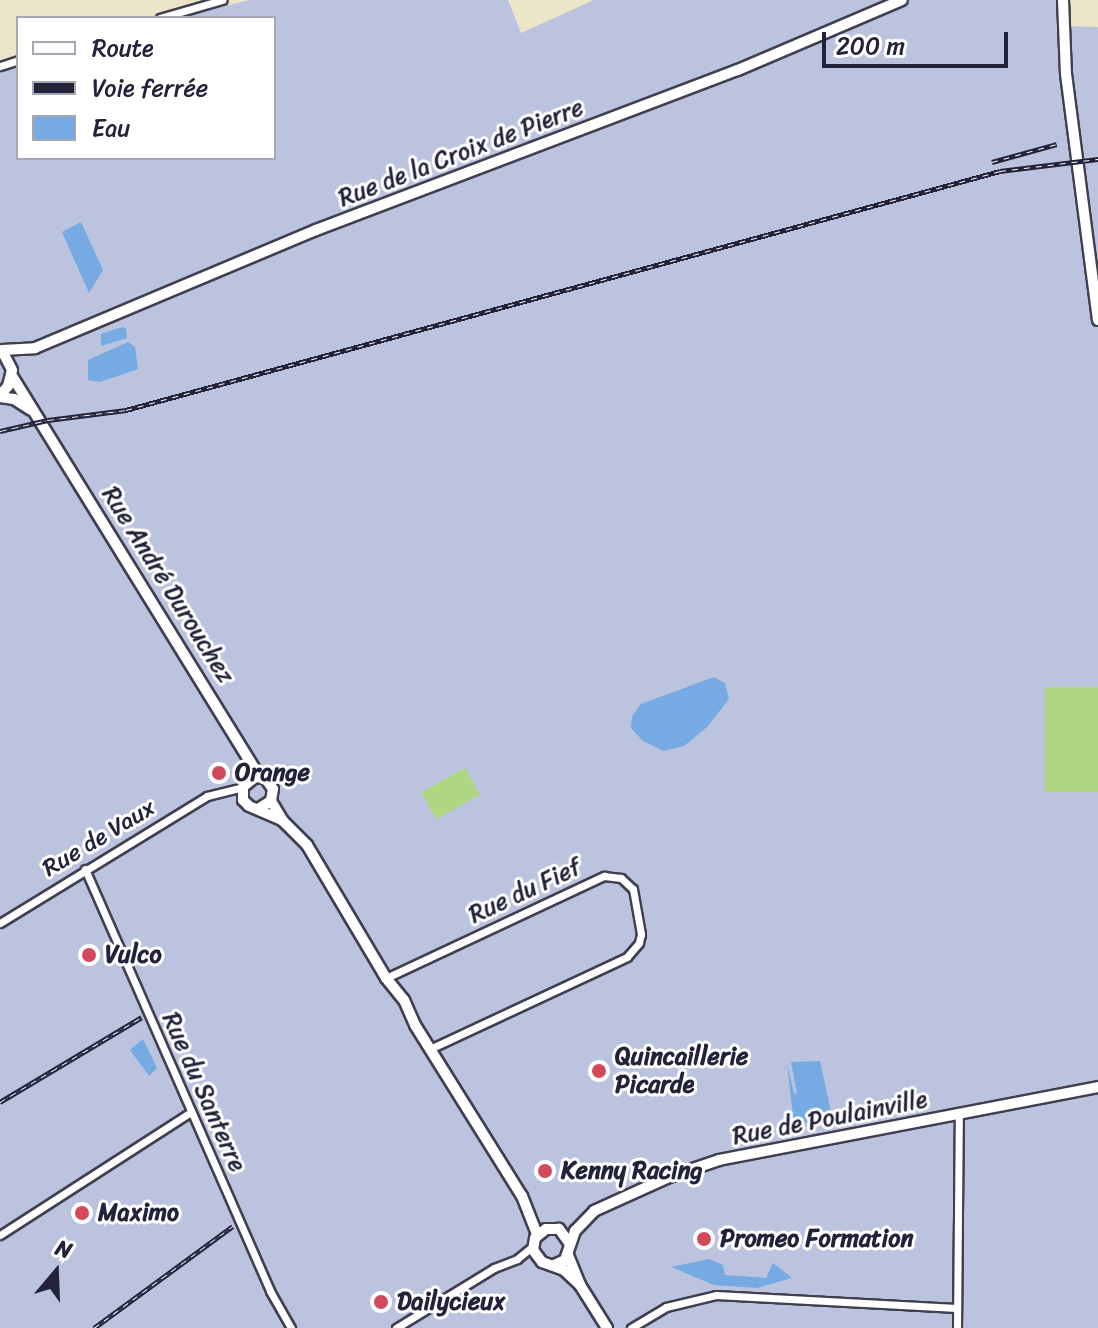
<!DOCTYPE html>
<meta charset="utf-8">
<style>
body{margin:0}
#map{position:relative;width:1098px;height:1328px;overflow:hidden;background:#ede5c7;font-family:Sriracha,sans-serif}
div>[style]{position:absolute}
.industrial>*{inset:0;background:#bcc3de}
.green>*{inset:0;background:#afd782;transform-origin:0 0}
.water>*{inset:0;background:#75aae2}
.roads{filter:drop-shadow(2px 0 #403f50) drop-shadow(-2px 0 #403f50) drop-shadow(0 2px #403f50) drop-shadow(0 -2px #403f50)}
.street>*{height:7px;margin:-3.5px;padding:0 3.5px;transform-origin:3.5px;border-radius:3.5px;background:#fff}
.secondary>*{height:10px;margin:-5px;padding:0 5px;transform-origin:5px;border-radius:5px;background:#fff}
.rail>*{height:5px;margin-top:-2.5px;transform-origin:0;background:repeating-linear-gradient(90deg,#fff 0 6px,#22223b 0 12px);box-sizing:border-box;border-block:2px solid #22223b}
.dots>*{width:22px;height:22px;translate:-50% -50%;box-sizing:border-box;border:4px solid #fff;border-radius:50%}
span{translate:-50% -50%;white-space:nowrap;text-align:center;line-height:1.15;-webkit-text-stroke:6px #fff;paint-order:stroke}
.street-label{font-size:24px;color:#22223b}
.poi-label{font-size:24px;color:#22223b;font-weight:700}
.left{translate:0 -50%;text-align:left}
.legend{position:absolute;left:16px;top:16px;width:260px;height:144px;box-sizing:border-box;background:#fff;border:2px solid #a7a7b1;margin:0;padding:10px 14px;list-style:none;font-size:24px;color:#22223b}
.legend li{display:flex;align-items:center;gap:16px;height:40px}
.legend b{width:40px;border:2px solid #a7a7b1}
.north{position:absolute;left:16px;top:1232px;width:80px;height:80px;-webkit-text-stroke:6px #fff;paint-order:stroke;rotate:19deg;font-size:22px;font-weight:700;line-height:32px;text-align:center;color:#22223b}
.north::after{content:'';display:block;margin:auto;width:28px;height:36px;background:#22223b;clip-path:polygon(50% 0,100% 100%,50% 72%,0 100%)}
.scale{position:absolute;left:822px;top:32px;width:186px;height:36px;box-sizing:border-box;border:4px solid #22223b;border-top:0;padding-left:10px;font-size:24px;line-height:28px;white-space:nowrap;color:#22223b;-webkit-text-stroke:6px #fff;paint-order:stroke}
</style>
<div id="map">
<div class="industrial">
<i style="clip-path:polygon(249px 0,508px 0,521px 33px,594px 0,1057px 0,1059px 26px,1098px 27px,1098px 1328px,0 1328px,0 68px,18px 62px,18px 158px,274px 158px,274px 18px,179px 18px)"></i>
</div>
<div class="green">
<i style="left:1098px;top:687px;width:105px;height:53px;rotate:90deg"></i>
<i style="left:465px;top:768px;width:31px;height:50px;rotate:61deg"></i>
</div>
<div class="water">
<i style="clip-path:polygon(81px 222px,103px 270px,89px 293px,62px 232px)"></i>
<i style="clip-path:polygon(122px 327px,126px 328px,127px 338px,101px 346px,101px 334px)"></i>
<i style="clip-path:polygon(128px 342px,135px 347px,138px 369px,100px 382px,88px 380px,88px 360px)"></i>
<i style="clip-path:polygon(714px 677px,725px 683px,729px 699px,707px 727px,684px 746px,664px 751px,643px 741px,631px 728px,632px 716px,641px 704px)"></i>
<i style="clip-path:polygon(143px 1039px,157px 1068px,149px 1076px,130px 1050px)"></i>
<i style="clip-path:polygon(820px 1061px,833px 1121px,794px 1124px,787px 1064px,794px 1093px,797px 1094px,791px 1062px)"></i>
<i style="clip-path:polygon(709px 1259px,723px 1265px,725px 1275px,766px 1278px,773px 1263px,792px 1278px,757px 1288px,714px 1285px,671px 1267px)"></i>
</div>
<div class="roads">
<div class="street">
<i style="left:160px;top:18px;width:65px;rotate:-16.2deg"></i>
<i style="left:0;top:66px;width:19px;rotate:-18deg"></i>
<i style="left:85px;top:869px;width:461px;rotate:66.3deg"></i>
<i style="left:270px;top:1291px;width:43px;rotate:60.4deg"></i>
<i style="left:0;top:923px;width:243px;rotate:-31.5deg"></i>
<i style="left:207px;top:796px;width:37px;rotate:-14deg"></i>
<i style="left:386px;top:978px;width:241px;rotate:-25.1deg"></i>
<i style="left:604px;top:876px;width:17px;rotate:7deg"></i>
<i style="left:621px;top:878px;width:16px;rotate:43deg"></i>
<i style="left:633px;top:889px;width:46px;rotate:79.9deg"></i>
<i style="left:641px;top:934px;width:9px;rotate:103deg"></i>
<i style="left:639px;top:943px;width:18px;rotate:131deg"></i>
<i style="left:627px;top:957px;width:217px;rotate:155deg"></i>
<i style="left:0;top:1235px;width:227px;rotate:-32.8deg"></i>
<i style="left:396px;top:1328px;width:115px;rotate:-31.5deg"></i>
<i style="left:494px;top:1268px;width:25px;rotate:-21deg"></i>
<i style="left:517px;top:1259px;width:21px;rotate:-39deg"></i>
<i style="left:631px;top:1328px;width:41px;rotate:-31deg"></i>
<i style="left:666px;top:1307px;width:51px;rotate:-13.5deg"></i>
<i style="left:716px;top:1295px;width:241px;rotate:3.1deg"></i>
<i style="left:957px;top:1328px;width:215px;rotate:-89.5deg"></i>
</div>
<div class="secondary">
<i style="left:1063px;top:0;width:74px;rotate:87.7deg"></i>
<i style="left:1066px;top:74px;width:248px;rotate:82.6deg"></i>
<i style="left:2px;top:350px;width:33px;rotate:-3deg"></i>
<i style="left:35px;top:348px;width:305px;rotate:-22.8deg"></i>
<i style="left:316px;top:230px;width:451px;rotate:-20.8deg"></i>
<i style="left:738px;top:70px;width:178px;rotate:-23.1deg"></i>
<i style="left:12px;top:376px;width:471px;rotate:58.3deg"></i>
<i style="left:0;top:395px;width:12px;rotate:-48deg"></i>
<i style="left:8px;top:386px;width:16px;rotate:-76deg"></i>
<i style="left:12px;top:370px;width:22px;rotate:-117deg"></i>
<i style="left:0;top:397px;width:14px;rotate:8deg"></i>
<i style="left:14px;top:399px;width:20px;rotate:33deg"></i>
<i style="left:271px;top:801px;width:23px;rotate:59deg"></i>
<i style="left:283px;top:821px;width:34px;rotate:45deg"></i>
<i style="left:307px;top:845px;width:155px;rotate:59.3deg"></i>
<i style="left:386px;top:978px;width:28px;rotate:51deg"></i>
<i style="left:404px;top:1000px;width:27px;rotate:66deg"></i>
<i style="left:415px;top:1025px;width:202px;rotate:58deg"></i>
<i style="left:522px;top:1196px;width:41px;rotate:68.5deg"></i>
<i style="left:258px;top:809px;width:15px;rotate:-32deg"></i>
<i style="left:271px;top:801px;width:12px;rotate:-81deg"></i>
<i style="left:273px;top:789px;width:14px;rotate:-126deg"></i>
<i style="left:265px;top:778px;width:10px;rotate:-174deg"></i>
<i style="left:255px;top:777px;width:16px;rotate:140deg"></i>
<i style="left:243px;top:787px;width:13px;rotate:90deg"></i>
<i style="left:243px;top:800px;width:8px;rotate:45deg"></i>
<i style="left:249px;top:806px;width:36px;rotate:23deg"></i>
<i style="left:570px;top:1244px;width:19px;rotate:-126deg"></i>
<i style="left:559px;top:1229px;width:13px;rotate:180deg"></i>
<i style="left:546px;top:1229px;width:14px;rotate:141deg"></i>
<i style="left:535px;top:1238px;width:12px;rotate:99deg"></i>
<i style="left:533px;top:1250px;width:15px;rotate:53deg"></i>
<i style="left:542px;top:1262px;width:23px;rotate:20deg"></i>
<i style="left:564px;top:1270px;width:22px;rotate:43deg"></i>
<i style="left:568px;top:1255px;width:32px;rotate:68deg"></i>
<i style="left:580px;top:1285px;width:51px;rotate:57.9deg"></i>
<i style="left:554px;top:1265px;width:12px;rotate:-24deg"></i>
<i style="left:565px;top:1260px;width:31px;rotate:-71deg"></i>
<i style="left:575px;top:1231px;width:28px;rotate:-46deg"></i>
<i style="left:594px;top:1211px;width:82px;rotate:-24.4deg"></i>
<i style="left:669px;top:1177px;width:53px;rotate:-18.8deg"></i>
<i style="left:719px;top:1160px;width:386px;rotate:-10.9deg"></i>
</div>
</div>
<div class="rail">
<i style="left:992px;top:162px;width:67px;rotate:-15.5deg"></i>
<i style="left:0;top:431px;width:49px;rotate:-12.9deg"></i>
<i style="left:48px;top:420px;width:79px;rotate:-7.3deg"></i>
<i style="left:126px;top:410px;width:906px;rotate:-15.29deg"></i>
<i style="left:1000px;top:171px;width:99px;rotate:-7deg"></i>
<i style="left:0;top:1102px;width:165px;rotate:-30.9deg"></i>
<i style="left:94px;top:1328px;width:172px;rotate:-36.3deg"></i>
</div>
<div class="dots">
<i style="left:219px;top:773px;background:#d1495b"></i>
<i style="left:89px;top:955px;background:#d1495b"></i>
<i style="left:599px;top:1071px;background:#d1495b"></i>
<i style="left:545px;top:1171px;background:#d1495b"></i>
<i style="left:82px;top:1213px;background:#d1495b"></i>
<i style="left:704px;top:1239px;background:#d1495b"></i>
<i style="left:381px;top:1302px;background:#d1495b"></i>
</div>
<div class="street-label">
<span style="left:461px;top:153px;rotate:-21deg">Rue de la Croix de Pierre</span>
<span style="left:168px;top:585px;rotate:58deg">Rue André Durouchez</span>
<span style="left:99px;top:838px;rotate:-31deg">Rue de Vaux</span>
<span style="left:525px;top:891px;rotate:-25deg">Rue du Fief</span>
<span style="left:204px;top:1092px;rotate:66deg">Rue du Santerre</span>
<span style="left:830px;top:1118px;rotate:-11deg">Rue de Poulainville</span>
</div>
<div class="poi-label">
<span class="left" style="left:235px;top:773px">Orange</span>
<span class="left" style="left:105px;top:955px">Vulco</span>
<span class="left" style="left:615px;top:1071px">Quincaillerie<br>Picarde</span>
<span class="left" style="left:561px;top:1171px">Kenny Racing</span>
<span class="left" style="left:98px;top:1213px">Maximo</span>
<span class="left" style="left:720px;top:1239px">Promeo Formation</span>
<span class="left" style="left:397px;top:1302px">Dailycieux</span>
</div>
<ul class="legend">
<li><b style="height:10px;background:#fff"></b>Route</li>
<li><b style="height:10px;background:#22223b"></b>Voie ferrée</li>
<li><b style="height:22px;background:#75aae2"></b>Eau</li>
</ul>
<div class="north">N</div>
<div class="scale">200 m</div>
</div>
